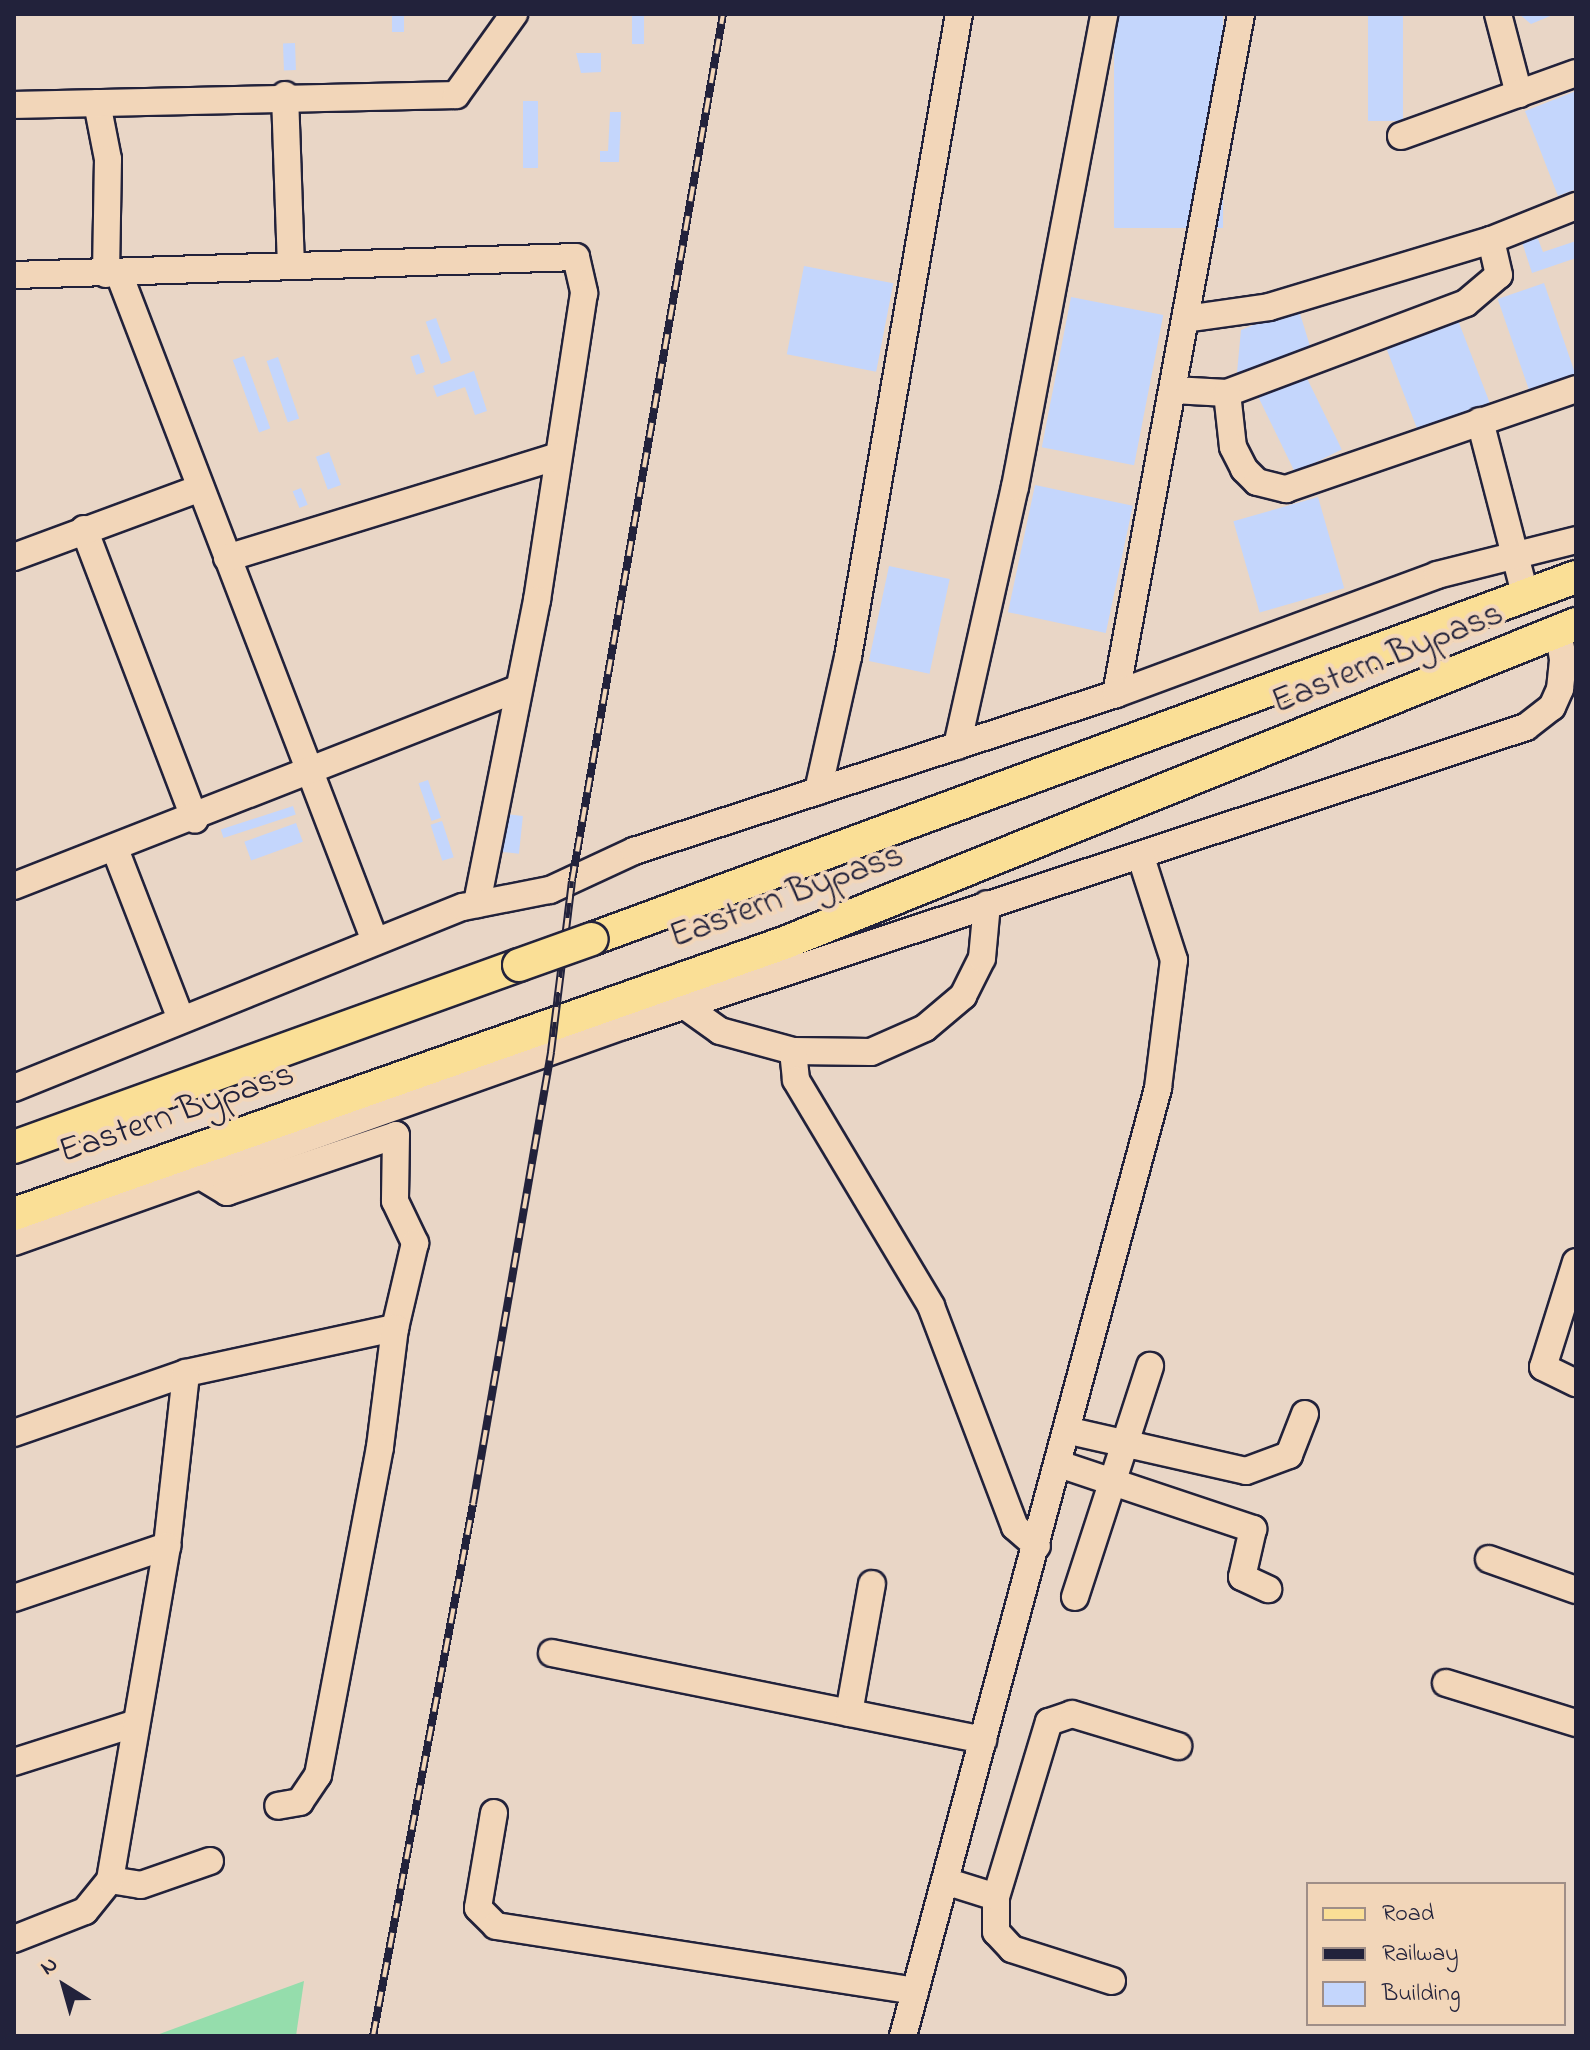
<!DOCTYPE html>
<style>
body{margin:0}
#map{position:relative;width:1590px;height:2050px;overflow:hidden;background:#e9d6c6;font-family:"Indie Flower",sans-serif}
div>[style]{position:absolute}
.green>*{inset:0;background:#95ddac}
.building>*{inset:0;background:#c4d6fc;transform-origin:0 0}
.roads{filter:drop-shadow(2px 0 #22223b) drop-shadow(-2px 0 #22223b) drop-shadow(0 2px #22223b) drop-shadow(0 -2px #22223b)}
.minor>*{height:26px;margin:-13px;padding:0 13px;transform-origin:13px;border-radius:13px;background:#f2d6b9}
.major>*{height:32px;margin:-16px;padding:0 16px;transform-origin:16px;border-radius:16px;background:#fadf96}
.rail>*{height:8px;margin-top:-4px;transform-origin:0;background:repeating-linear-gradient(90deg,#f2d6b9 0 15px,#22223b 0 30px);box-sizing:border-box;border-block:2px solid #22223b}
.bridges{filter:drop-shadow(2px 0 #22223b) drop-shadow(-2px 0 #22223b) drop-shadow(0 2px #22223b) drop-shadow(0 -2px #22223b)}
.major-bridge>*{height:32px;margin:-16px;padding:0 16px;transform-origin:16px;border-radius:16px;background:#fadf96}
span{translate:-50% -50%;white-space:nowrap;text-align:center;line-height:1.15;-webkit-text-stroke:8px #f2d6b9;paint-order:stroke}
.street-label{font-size:36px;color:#22223b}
.frame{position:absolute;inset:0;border:16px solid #22223b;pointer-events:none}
.legend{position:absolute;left:1306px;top:1882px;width:260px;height:144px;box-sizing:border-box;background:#f2d6b9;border:2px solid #9f8e87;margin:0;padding:10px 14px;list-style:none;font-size:24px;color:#22223b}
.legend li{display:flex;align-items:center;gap:16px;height:40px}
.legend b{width:40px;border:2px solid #9f8e87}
.north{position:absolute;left:24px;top:1946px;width:80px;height:80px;-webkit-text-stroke:6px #f2d6b9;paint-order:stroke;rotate:323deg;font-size:22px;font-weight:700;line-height:32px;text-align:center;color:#22223b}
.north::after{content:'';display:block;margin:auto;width:28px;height:36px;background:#22223b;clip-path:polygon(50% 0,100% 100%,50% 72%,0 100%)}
</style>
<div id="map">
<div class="green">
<i style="clip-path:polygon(304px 1981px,296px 2036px,154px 2036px)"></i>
</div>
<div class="building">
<i style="left:392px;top:14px;width:12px;height:18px"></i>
<i style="left:632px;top:14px;width:12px;height:30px"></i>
<i style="left:1114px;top:14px;width:109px;height:214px"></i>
<i style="left:1368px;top:14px;width:35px;height:107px"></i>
<i style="clip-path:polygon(1519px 14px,1555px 14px,1531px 24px)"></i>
<i style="left:295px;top:43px;width:27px;height:12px;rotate:88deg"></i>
<i style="clip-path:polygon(576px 53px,601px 53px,601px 72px,581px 73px)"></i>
<i style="clip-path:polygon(1576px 91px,1576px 189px,1558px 196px,1525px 111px)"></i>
<i style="left:523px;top:101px;width:15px;height:67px"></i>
<i style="clip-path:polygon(610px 112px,621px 112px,619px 162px,600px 162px,600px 151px,608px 151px)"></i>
<i style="clip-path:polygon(1535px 231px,1543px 252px,1576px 241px,1576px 258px,1532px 273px,1520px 236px)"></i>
<i style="left:804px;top:266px;width:91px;height:90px;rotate:11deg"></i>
<i style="left:1544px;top:283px;width:98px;height:49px;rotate:71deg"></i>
<i style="left:1071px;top:297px;width:94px;height:153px;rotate:11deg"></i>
<i style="clip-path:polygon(1298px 307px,1313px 356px,1236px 383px,1241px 330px)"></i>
<i style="left:1456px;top:315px;width:97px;height:77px;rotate:69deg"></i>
<i style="left:436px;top:318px;width:45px;height:11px;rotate:70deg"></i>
<i style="left:419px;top:354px;width:19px;height:9px;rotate:72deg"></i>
<i style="left:244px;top:356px;width:77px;height:12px;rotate:70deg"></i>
<i style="left:278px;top:357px;width:65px;height:12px;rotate:71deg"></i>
<i style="left:1301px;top:366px;width:93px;height:52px;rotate:64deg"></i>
<i style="clip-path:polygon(474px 371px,487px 411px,475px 415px,465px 387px,437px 397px,433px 386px)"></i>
<i style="left:329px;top:452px;width:35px;height:14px;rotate:70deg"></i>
<i style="left:1035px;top:485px;width:100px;height:130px;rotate:12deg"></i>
<i style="left:301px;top:488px;width:18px;height:9px;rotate:68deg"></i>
<i style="left:1318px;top:497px;width:95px;height:88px;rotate:74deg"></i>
<i style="left:889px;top:566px;width:62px;height:97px;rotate:12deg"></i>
<i style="left:428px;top:780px;width:40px;height:10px;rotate:71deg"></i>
<i style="left:293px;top:806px;width:9px;height:76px;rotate:72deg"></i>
<i style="left:505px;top:814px;width:18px;height:38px;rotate:6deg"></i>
<i style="left:442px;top:821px;width:38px;height:12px;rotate:72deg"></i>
<i style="left:296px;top:823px;width:20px;height:55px;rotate:70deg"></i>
</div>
<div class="roads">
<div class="minor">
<i style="left:1498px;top:14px;width:83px;rotate:75.3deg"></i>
<i style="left:285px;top:95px;width:170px;rotate:88deg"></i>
<i style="left:97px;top:103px;width:57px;rotate:78.9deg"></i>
<i style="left:108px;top:159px;width:115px;rotate:91deg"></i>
<i style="left:14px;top:105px;width:442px;rotate:-1.3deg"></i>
<i style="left:456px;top:95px;width:100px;rotate:-54.4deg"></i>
<i style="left:1401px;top:136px;width:186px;rotate:-19.8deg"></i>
<i style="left:119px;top:274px;width:714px;rotate:69deg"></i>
<i style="left:14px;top:275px;width:562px;rotate:-1.83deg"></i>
<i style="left:576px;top:257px;width:37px;rotate:77deg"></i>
<i style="left:584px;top:293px;width:311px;rotate:98.7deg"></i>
<i style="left:537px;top:600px;width:310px;rotate:101.2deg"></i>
<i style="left:1185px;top:319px;width:85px;rotate:-8.1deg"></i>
<i style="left:1269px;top:307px;width:232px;rotate:-16.8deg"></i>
<i style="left:1173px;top:390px;width:54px;rotate:3.2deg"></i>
<i style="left:1227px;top:393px;width:255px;rotate:-20.6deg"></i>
<i style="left:1466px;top:303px;width:43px;rotate:-40.3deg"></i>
<i style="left:1499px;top:275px;width:36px;rotate:-103deg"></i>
<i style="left:1491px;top:240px;width:92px;rotate:-21.8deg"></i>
<i style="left:1227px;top:393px;width:54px;rotate:83.7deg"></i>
<i style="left:1233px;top:447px;width:25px;rotate:63deg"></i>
<i style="left:1244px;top:469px;width:18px;rotate:45deg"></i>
<i style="left:1257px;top:482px;width:30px;rotate:14deg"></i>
<i style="left:1286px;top:489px;width:307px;rotate:-19deg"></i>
<i style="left:1480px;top:421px;width:179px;rotate:75.4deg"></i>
<i style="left:84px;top:529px;width:311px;rotate:69.1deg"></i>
<i style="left:14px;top:557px;width:199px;rotate:-20.3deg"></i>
<i style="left:227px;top:558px;width:346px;rotate:-17.1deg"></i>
<i style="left:1116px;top:694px;width:691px;rotate:-79.58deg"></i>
<i style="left:957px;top:746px;width:265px;rotate:-77.4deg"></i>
<i style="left:1015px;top:487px;width:481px;rotate:-79.3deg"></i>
<i style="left:818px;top:791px;width:137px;rotate:-77.4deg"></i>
<i style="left:848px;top:657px;width:653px;rotate:-80.21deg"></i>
<i style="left:115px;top:849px;width:182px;rotate:68.8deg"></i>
<i style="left:14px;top:886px;width:540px;rotate:-21.39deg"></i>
<i style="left:685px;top:1006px;width:43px;rotate:35.5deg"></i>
<i style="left:720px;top:1031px;width:76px;rotate:15.3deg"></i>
<i style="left:793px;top:1051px;width:78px;rotate:0.7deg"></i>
<i style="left:871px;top:1052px;width:59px;rotate:-24deg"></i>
<i style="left:925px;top:1028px;width:50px;rotate:-40.1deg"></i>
<i style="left:963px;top:996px;width:42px;rotate:-63.4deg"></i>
<i style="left:982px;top:958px;width:54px;rotate:-84.7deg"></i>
<i style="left:793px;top:1051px;width:29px;rotate:84deg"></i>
<i style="left:796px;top:1080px;width:263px;rotate:59.1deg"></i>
<i style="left:931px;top:1306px;width:236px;rotate:69.2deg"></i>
<i style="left:1015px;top:1527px;width:29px;rotate:41deg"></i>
<i style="left:14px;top:1088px;width:484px;rotate:-22deg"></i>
<i style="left:463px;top:907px;width:89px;rotate:-11.1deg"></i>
<i style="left:550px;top:890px;width:93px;rotate:-24.9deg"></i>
<i style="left:634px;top:851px;width:507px;rotate:-18.04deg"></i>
<i style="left:1116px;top:694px;width:342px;rotate:-20.3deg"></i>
<i style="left:1437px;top:575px;width:143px;rotate:-14.1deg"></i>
<i style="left:199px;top:1175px;width:33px;rotate:31deg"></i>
<i style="left:227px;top:1192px;width:178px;rotate:-18.6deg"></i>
<i style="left:396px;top:1135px;width:66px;rotate:90.9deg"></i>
<i style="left:395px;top:1201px;width:47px;rotate:64.5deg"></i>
<i style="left:415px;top:1243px;width:87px;rotate:103.2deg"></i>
<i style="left:14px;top:1242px;width:646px;rotate:-19.53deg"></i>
<i style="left:623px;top:1026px;width:951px;rotate:-18.32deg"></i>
<i style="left:1526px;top:727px;width:33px;rotate:-38deg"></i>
<i style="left:1552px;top:707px;width:20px;rotate:-66deg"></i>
<i style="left:1560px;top:689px;width:30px;rotate:-84deg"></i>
<i style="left:1563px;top:659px;width:27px;rotate:-100deg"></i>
<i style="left:1576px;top:1262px;width:110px;rotate:107.4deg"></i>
<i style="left:1543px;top:1367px;width:37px;rotate:26deg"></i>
<i style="left:1070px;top:1431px;width:180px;rotate:12.8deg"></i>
<i style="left:1246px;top:1471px;width:46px;rotate:-20.4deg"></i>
<i style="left:1289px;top:1455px;width:44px;rotate:-68.7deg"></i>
<i style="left:14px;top:1433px;width:182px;rotate:-19.2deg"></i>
<i style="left:186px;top:1373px;width:214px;rotate:-12.2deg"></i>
<i style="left:395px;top:1328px;width:120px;rotate:97.2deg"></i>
<i style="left:380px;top:1447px;width:334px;rotate:100.7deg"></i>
<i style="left:318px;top:1775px;width:32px;rotate:124deg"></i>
<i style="left:300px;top:1802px;width:22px;rotate:170deg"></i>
<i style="left:1059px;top:1464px;width:205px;rotate:18.5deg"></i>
<i style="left:1253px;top:1529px;width:49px;rotate:102.9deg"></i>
<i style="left:1242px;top:1577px;width:29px;rotate:25deg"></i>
<i style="left:1489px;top:1559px;width:92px;rotate:19.6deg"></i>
<i style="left:1075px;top:1597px;width:243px;rotate:-72deg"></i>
<i style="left:14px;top:1598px;width:162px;rotate:-18.8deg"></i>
<i style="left:167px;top:1546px;width:174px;rotate:-83.7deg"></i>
<i style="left:552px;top:1653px;width:440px;rotate:11.4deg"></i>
<i style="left:1446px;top:1683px;width:136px;rotate:17.1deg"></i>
<i style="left:849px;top:1713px;width:131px;rotate:-79.9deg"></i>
<i style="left:14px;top:1762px;width:125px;rotate:-17.7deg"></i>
<i style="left:494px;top:1813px;width:96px;rotate:99.6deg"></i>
<i style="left:478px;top:1908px;width:25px;rotate:45deg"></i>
<i style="left:496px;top:1926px;width:424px;rotate:8.8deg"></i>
<i style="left:110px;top:1880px;width:31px;rotate:9deg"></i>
<i style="left:141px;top:1885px;width:73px;rotate:-19.2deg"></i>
<i style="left:945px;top:1881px;width:53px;rotate:17.4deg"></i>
<i style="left:14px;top:1939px;width:76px;rotate:-21.5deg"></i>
<i style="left:85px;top:1911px;width:40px;rotate:-51deg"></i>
<i style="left:110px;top:1880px;width:339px;rotate:-80.3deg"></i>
<i style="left:1112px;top:1981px;width:105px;rotate:-162.3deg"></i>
<i style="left:1012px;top:1949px;width:23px;rotate:-133deg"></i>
<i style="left:996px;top:1932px;width:35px;rotate:-90deg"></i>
<i style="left:996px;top:1897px;width:183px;rotate:-73.2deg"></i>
<i style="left:1049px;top:1722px;width:24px;rotate:-19deg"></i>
<i style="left:1072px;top:1714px;width:111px;rotate:16.8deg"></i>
<i style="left:903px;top:2036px;width:982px;rotate:-74.94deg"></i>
<i style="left:1158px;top:1088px;width:129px;rotate:-82.9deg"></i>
<i style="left:1174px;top:960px;width:108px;rotate:-107.8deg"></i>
</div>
<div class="major">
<i style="left:592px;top:939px;width:1048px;rotate:-20.2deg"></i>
<i style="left:14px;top:1147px;width:537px;rotate:-19.82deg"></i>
<i style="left:14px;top:1214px;width:816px;rotate:-19.39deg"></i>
<i style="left:784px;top:943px;width:854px;rotate:-21.94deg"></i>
</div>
</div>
<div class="rail">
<i style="left:373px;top:2036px;width:541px;rotate:-79.35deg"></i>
<i style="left:473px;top:1504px;width:459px;rotate:-80.2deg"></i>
<i style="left:551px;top:1052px;width:172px;rotate:-83deg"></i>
<i style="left:572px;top:881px;width:880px;rotate:-80.12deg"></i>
</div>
<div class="bridges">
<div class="major-bridge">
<i style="left:519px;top:965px;width:77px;rotate:-19.6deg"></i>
</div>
</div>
<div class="street-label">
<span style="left:1388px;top:659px;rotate:-22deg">Eastern Bypass</span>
<span style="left:787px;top:897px;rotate:-20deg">Eastern Bypass</span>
<span style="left:177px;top:1114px;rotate:-19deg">Eastern Bypass</span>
</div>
<div class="frame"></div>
<ul class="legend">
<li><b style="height:10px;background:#fadf96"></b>Road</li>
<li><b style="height:10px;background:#22223b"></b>Railway</li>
<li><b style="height:22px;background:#c4d6fc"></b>Building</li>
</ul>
<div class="north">N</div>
</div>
